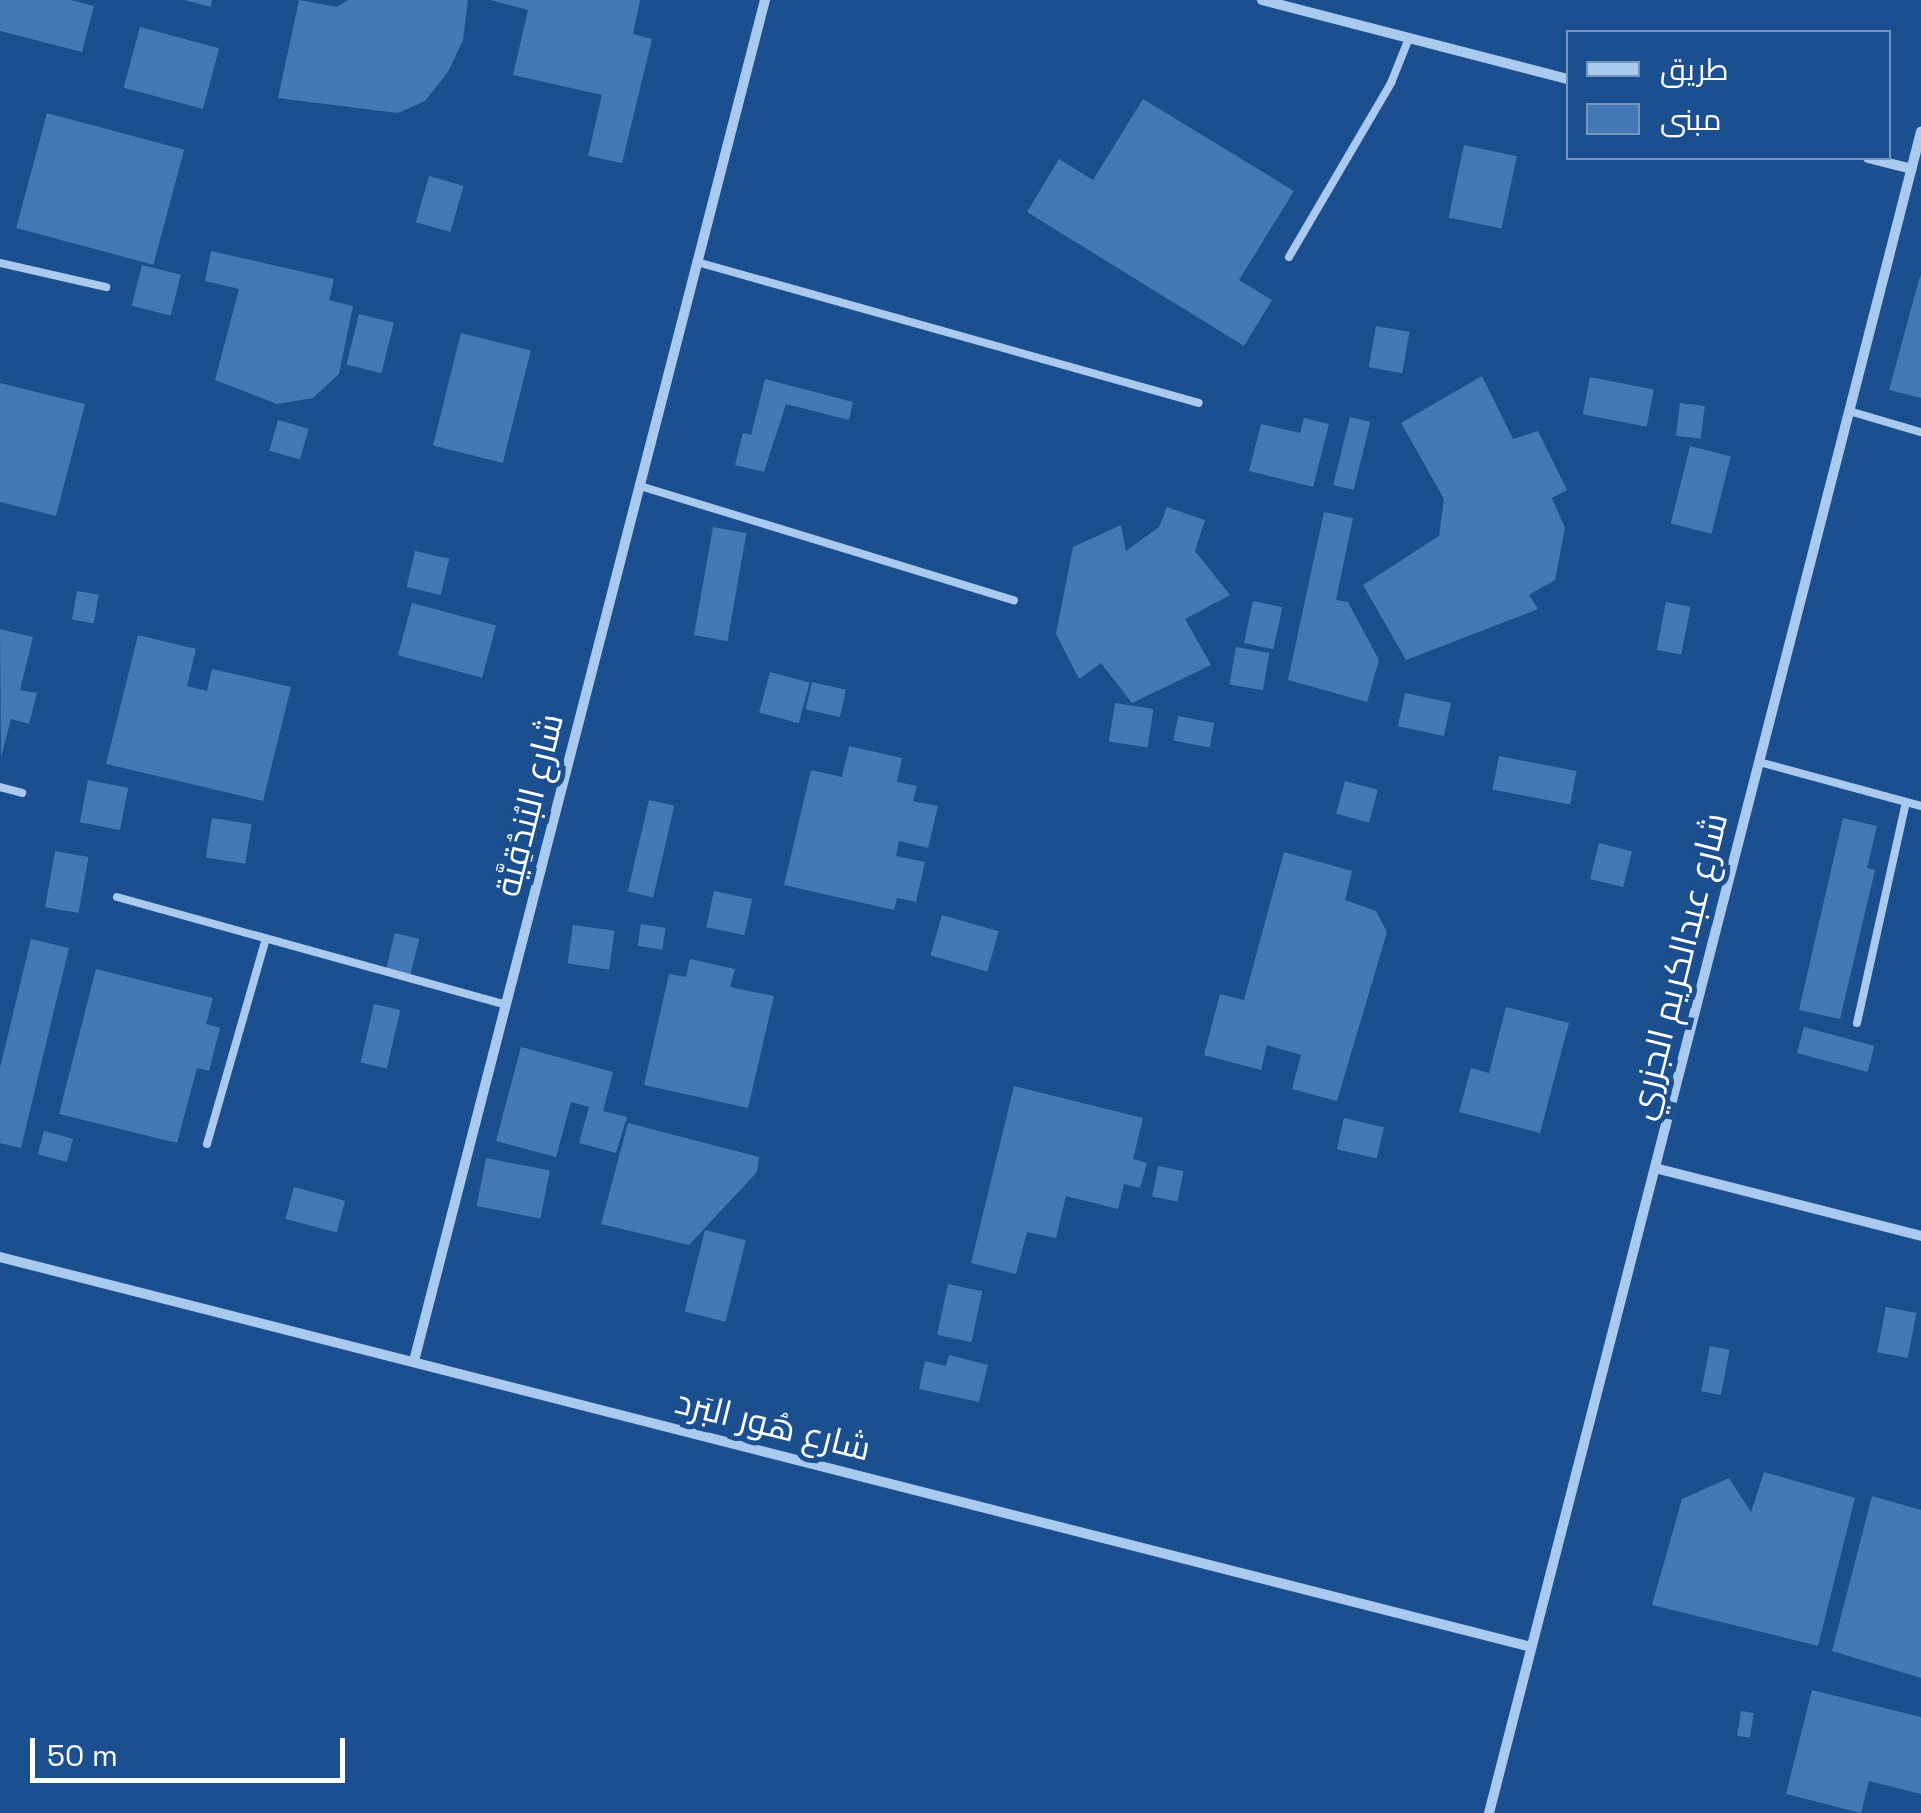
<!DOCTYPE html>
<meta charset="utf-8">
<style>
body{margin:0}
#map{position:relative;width:1921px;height:1813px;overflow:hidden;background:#1b4f8f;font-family:"Space Grotesk",Cairo,sans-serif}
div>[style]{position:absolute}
.building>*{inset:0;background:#4478b7;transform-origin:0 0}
.service>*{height:8px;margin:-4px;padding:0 4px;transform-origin:4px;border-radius:4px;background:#a9c9ee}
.minor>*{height:10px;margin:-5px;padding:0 5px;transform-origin:5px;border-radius:5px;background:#a9c9ee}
span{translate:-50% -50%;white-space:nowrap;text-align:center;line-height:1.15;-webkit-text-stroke:10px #1b4f8f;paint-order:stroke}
.street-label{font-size:35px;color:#fff}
.legend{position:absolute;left:1566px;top:30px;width:325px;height:130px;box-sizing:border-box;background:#1b4f8f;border:2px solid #7695bc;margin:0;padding:12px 18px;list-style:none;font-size:30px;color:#fff}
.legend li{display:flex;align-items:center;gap:20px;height:50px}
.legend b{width:50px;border:2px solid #7695bc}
.scale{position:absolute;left:30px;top:1738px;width:315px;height:45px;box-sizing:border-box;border:5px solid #fff;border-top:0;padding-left:12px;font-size:30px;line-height:35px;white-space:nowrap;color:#fff;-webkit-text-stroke:8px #1b4f8f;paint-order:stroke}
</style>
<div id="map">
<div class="building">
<i style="clip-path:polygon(0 0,71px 0,94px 6px,82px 52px,0 31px)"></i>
<i style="clip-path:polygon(184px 0,212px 0,211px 7px)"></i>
<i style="clip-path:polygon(299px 0,337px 7px,348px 0,468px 0,463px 40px,448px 72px,425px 101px,398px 113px,278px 98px)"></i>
<i style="clip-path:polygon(490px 0,640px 0,633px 34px,652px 39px,622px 163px,588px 156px,602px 95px,513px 75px,528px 10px)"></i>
<i style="left:140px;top:27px;width:82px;height:63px;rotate:15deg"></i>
<i style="clip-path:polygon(1143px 99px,1294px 191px,1239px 280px,1272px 300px,1244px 346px,1027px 212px,1059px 159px,1093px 180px)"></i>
<i style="left:47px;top:113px;width:142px;height:119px;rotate:15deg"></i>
<i style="left:1464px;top:145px;width:54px;height:74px;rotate:12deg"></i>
<i style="left:429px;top:176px;width:36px;height:48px;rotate:16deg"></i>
<i style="clip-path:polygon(211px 251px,334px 279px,329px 300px,353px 306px,339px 374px,313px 398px,277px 404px,215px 380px,239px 289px,205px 281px)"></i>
<i style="left:142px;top:265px;width:40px;height:42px;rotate:14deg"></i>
<i style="clip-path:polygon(1920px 276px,1921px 277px,1921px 398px,1889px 390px)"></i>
<i style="left:359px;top:314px;width:36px;height:52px;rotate:14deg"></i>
<i style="left:1376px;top:326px;width:34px;height:42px;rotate:10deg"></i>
<i style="left:461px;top:333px;width:72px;height:116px;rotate:14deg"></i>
<i style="clip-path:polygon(1482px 376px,1513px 439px,1538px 431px,1567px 490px,1552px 498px,1565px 528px,1555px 580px,1529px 595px,1538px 609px,1406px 660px,1363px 585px,1439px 536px,1444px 499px,1401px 423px)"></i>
<i style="left:1590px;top:377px;width:65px;height:38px;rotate:11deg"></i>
<i style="clip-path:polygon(765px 379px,853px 402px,849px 420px,786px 404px,764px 472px,735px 465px,743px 433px,751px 435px)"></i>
<i style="clip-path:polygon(0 383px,85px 404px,56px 516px,0 502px)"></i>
<i style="left:1680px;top:403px;width:25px;height:33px;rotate:7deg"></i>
<i style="left:1350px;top:417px;width:21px;height:70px;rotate:14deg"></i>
<i style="clip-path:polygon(1304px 418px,1329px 424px,1313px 487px,1249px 471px,1261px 424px,1300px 433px)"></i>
<i style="left:278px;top:420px;width:32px;height:32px;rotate:16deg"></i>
<i style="left:1690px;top:446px;width:42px;height:80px;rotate:14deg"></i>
<i style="clip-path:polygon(1167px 507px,1205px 520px,1195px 551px,1230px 595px,1185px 619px,1211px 665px,1132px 703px,1101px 663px,1079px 679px,1056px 634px,1073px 547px,1121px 525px,1126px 551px,1159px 527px)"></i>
<i style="clip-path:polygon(1324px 512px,1353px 518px,1336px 600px,1348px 602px,1379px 660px,1367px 702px,1288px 680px)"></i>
<i style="left:713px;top:527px;width:34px;height:110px;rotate:10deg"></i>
<i style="left:415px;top:551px;width:35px;height:37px;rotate:13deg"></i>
<i style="left:77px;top:591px;width:22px;height:29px;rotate:10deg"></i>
<i style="left:1253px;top:601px;width:30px;height:43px;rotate:12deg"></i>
<i style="left:1666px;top:602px;width:25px;height:49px;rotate:11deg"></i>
<i style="left:412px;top:603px;width:87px;height:54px;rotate:15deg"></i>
<i style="clip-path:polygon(0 629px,33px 637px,20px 690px,37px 693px,29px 724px,11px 719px,1px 757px)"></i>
<i style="clip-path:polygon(138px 635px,196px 649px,187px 686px,207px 691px,212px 669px,291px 687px,263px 801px,106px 764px)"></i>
<i style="left:1236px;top:647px;width:34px;height:38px;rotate:10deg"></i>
<i style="left:770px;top:672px;width:41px;height:42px;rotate:15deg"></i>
<i style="left:812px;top:682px;width:35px;height:28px;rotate:13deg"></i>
<i style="left:1405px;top:693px;width:47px;height:34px;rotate:12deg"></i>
<i style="left:1115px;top:703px;width:39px;height:39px;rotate:9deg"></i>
<i style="left:1178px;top:716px;width:37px;height:25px;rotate:11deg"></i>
<i style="clip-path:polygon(849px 746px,902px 758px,897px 782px,917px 786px,913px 801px,938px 806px,928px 848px,899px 841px,896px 856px,925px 862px,916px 902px,897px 898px,894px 910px,784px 885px,811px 770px,842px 777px)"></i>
<i style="left:1499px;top:756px;width:79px;height:34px;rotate:11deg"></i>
<i style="left:88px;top:780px;width:41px;height:43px;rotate:11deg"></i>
<i style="left:1345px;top:781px;width:34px;height:34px;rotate:15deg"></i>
<i style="left:649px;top:800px;width:26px;height:94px;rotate:13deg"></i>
<i style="left:212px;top:818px;width:40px;height:40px;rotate:9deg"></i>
<i style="clip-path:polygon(1843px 818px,1877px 826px,1867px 868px,1875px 870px,1840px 1019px,1799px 1010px)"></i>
<i style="left:1599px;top:843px;width:34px;height:37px;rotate:14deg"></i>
<i style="left:55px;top:851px;width:34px;height:57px;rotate:10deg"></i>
<i style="clip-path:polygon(1284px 852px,1352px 871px,1345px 900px,1376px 911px,1387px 932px,1337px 1101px,1292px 1089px,1301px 1055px,1267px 1045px,1261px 1070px,1204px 1055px,1220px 994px,1244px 1000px)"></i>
<i style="left:714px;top:891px;width:39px;height:37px;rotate:12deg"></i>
<i style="left:942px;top:915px;width:59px;height:42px;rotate:16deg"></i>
<i style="left:641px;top:924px;width:25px;height:22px;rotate:9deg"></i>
<i style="left:573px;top:925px;width:42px;height:39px;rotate:8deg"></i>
<i style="left:395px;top:933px;width:25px;height:37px;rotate:14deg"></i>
<i style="clip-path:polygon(31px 939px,69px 948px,21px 1148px,0 1143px,0 1068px)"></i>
<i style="clip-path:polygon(690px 959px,735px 969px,730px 987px,774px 996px,748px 1108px,644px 1085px,669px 974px,686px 977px)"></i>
<i style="clip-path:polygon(96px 969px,213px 998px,206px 1024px,220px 1028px,209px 1071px,197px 1068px,177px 1143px,59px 1114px)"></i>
<i style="left:374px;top:1004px;width:27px;height:60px;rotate:13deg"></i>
<i style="clip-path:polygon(1506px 1007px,1569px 1023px,1540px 1133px,1459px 1112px,1471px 1068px,1489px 1073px)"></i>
<i style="left:1804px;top:1027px;width:73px;height:27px;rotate:15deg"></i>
<i style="clip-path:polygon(521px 1047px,613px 1072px,603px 1111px,627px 1117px,616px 1153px,579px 1143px,589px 1107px,571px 1102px,556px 1157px,496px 1141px)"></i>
<i style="clip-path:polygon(1014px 1086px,1143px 1118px,1133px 1159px,1147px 1163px,1140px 1188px,1124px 1184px,1118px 1209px,1066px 1196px,1056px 1238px,1027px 1232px,1016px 1274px,971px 1263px)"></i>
<i style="left:1344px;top:1118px;width:41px;height:32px;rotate:13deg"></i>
<i style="clip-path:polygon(628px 1123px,759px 1157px,757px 1172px,689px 1245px,601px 1224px)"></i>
<i style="left:44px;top:1131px;width:30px;height:24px;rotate:15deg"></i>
<i style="left:486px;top:1158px;width:65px;height:49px;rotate:11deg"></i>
<i style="left:1158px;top:1166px;width:26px;height:31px;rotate:11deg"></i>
<i style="left:294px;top:1187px;width:53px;height:33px;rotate:15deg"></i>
<i style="left:705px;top:1230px;width:42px;height:84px;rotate:14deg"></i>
<i style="left:948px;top:1284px;width:35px;height:52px;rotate:12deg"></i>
<i style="left:1886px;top:1307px;width:31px;height:46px;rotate:11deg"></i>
<i style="left:1710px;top:1346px;width:20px;height:46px;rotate:11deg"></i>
<i style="clip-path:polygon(949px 1355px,988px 1365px,979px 1402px,919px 1389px,925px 1361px,946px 1366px)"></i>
<i style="clip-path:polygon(1764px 1472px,1855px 1498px,1818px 1646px,1652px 1605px,1682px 1499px,1729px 1478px,1751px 1512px)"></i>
<i style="clip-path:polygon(1872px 1496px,1921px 1510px,1921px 1678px,1832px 1651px)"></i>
<i style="clip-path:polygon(1812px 1690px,1921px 1717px,1921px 1794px,1869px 1781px,1861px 1813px,1786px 1794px)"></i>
<i style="left:1741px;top:1711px;width:13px;height:25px;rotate:9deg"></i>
</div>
<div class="service">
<i style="left:1289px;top:257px;width:202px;rotate:-59.6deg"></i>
<i style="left:1391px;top:83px;width:48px;rotate:-68.2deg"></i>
<i style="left:697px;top:262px;width:521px;rotate:15.69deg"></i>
<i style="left:0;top:263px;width:109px;rotate:12.8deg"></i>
<i style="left:1849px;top:411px;width:75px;rotate:16.3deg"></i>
<i style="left:640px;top:486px;width:391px;rotate:17deg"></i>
<i style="left:1759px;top:762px;width:168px;rotate:15.2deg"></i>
<i style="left:0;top:787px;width:23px;rotate:15deg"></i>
<i style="left:117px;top:897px;width:404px;rotate:15.5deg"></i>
<i style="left:1857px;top:1023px;width:226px;rotate:-77.5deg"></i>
<i style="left:207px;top:1144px;width:214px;rotate:-74deg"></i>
</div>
<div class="minor">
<i style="left:1262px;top:0;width:316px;rotate:14.5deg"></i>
<i style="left:1868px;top:158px;width:45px;rotate:14deg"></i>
<i style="left:1655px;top:1168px;width:275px;rotate:14.3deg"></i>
<i style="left:0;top:1257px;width:1580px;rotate:14.29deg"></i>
<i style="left:414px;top:1361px;width:1406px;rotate:-75.54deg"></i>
<i style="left:1489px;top:1813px;width:1736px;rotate:-75.59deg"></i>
</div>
<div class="street-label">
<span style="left:529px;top:805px;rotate:-76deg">شارع البُندُقِيَّة</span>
<span style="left:1678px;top:966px;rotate:-76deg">شارع عبدالكريم الجزري</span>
<span style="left:773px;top:1425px;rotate:14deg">شارع هُور البَرد</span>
</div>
<ul class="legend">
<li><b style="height:12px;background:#a9c9ee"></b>طريق</li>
<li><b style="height:28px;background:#4478b7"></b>مبنى</li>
</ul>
<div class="scale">50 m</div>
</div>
